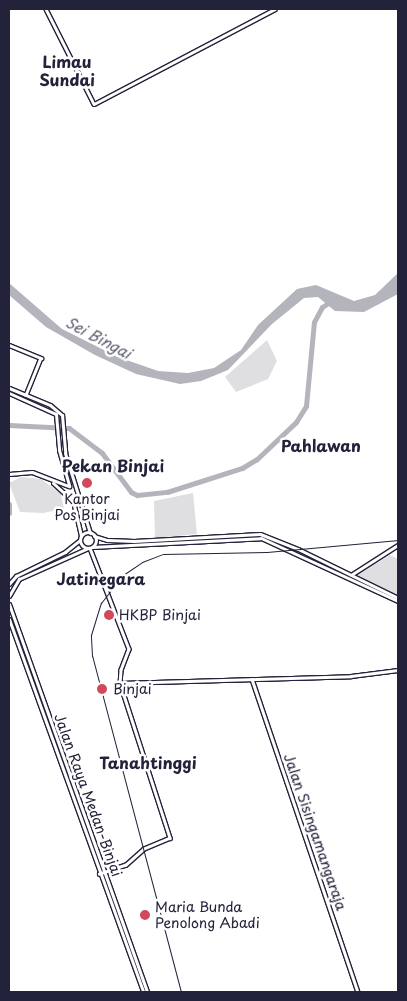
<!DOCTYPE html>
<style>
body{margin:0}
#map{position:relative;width:407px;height:1001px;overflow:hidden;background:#fff;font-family:"Playpen Sans",sans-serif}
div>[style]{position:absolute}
.green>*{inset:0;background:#dfdfe2}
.water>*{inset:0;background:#b4b4bc}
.river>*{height:5px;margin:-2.5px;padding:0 2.5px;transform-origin:2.5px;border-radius:2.5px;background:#b4b4bc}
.roads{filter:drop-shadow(1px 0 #22223b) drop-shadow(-1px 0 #22223b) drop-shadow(0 1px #22223b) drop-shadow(0 -1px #22223b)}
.minor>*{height:2.5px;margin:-1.25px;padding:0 1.25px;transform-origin:1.25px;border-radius:1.25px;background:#fff}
.major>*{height:3px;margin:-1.5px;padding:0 1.5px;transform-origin:1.5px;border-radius:1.5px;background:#fff}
.major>.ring{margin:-1.5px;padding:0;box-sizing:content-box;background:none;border:3px solid #fff;border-radius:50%}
.rail>*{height:1px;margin:-0.5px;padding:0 0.5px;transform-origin:0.5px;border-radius:0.5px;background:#22223b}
.dots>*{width:14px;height:14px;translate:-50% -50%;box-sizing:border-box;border:2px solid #fff;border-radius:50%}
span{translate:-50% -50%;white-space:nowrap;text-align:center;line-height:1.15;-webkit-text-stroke:5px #fff;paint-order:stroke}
.poi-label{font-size:14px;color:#22223b}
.left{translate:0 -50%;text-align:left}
.street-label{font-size:14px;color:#22223b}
.water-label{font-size:15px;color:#5c5c6f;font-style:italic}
.quarter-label{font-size:16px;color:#22223b;font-weight:700}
.frame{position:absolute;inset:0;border:10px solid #22223b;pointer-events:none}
</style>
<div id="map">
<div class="green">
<i style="clip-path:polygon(267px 340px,277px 361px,268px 379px,236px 392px,225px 377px)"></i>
<i style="clip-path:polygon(21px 477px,41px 479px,61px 494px,64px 509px,43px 513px,20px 512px,9px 483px)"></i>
<i style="clip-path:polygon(193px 493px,197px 534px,155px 538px,154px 501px)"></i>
<i style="clip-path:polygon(390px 555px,398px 559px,398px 596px,357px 575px)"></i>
</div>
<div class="water">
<i style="clip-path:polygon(398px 273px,398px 294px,364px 312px,335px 311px,318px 297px,304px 298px,272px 324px,228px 370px,201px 381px,180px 384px,136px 374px,95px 355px,46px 327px,9px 295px,9px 283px,62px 329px,118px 357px,158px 371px,188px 373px,214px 368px,241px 350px,258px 325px,297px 289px,316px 285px,354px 301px,375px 295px)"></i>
</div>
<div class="river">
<i style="left:9px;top:425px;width:60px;rotate:2.9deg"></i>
<i style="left:69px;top:428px;width:41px;rotate:37.1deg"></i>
<i style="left:102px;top:453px;width:49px;rotate:53.4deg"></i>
<i style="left:131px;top:492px;width:7px;rotate:27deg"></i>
<i style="left:137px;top:495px;width:30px;rotate:-6deg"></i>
<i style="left:167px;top:492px;width:79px;rotate:-17.7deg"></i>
<i style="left:242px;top:468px;width:17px;rotate:-31deg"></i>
<i style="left:257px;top:459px;width:54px;rotate:-43.5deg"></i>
<i style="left:296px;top:422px;width:19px;rotate:-58deg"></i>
<i style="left:306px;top:406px;width:84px;rotate:-84.6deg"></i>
<i style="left:314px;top:322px;width:17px;rotate:-62deg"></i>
<i style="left:322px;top:307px;width:9px;rotate:-32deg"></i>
<i style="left:9px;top:504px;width:9px;rotate:90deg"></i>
</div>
<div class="roads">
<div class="minor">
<i style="left:46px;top:9px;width:106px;rotate:63.2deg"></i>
<i style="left:94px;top:104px;width:204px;rotate:-27.7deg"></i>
<i style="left:9px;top:345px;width:35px;rotate:22deg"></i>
<i style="left:41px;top:358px;width:40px;rotate:112deg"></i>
<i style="left:90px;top:548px;width:108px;rotate:68.9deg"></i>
<i style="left:129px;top:649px;width:22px;rotate:111deg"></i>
<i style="left:121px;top:670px;width:13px;rotate:94deg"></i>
<i style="left:120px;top:683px;width:163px;rotate:72.1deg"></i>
<i style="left:170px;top:838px;width:28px;rotate:157deg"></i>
<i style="left:144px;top:849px;width:24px;rotate:138deg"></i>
<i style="left:126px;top:865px;width:28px;rotate:161deg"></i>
<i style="left:351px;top:575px;width:56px;rotate:-32.6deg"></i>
<i style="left:252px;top:679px;width:330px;rotate:71.3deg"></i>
<i style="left:120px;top:683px;width:231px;rotate:-1.7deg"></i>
<i style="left:351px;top:676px;width:47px;rotate:-7.3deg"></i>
</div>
<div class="major">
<i style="left:9px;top:388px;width:44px;rotate:22.5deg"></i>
<i style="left:50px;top:405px;width:16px;rotate:40deg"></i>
<i style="left:62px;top:415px;width:38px;rotate:85deg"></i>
<i style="left:65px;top:453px;width:84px;rotate:72.6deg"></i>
<i style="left:9px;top:393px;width:51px;rotate:24.1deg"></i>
<i style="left:56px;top:414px;width:36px;rotate:85deg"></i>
<i style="left:59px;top:450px;width:37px;rotate:74deg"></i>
<i style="left:9px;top:474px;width:23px;rotate:-5deg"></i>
<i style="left:32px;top:472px;width:40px;rotate:21deg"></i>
<i style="left:53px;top:483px;width:27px;rotate:42deg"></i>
<i style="left:73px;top:501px;width:36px;rotate:77deg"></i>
<i class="ring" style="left:80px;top:532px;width:13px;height:13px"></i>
<i style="left:94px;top:536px;width:14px;rotate:17deg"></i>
<i style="left:107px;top:540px;width:27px;rotate:2deg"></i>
<i style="left:134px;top:541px;width:126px;rotate:-3.2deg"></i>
<i style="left:260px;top:534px;width:41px;rotate:21.5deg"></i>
<i style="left:298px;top:549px;width:111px;rotate:26.1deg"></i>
<i style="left:92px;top:547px;width:169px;rotate:-3deg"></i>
<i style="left:261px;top:538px;width:151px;rotate:24.7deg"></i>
<i style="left:9px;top:584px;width:11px;rotate:-49deg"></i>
<i style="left:16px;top:576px;width:55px;rotate:-26.1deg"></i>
<i style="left:65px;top:552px;width:19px;rotate:-39deg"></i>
<i style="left:9px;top:596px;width:20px;rotate:-60deg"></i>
<i style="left:19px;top:579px;width:76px;rotate:-24.2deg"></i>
<i style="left:9px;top:604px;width:412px;rotate:70.4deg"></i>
<i style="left:9px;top:619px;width:396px;rotate:70.2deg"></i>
</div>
</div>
<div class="rail">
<i style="left:181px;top:992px;width:348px;rotate:-104.8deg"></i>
<i style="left:92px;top:656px;width:21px;rotate:-93deg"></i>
<i style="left:91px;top:635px;width:34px;rotate:-73deg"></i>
<i style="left:101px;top:603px;width:36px;rotate:-52deg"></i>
<i style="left:123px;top:575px;width:23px;rotate:-34deg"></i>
<i style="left:142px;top:562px;width:22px;rotate:-21deg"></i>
<i style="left:163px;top:554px;width:104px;rotate:-1.1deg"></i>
<i style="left:267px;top:552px;width:132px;rotate:-5.2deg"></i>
</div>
<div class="dots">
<i style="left:87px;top:483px;background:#d1495b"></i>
<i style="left:109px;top:615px;background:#d1495b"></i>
<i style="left:102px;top:689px;background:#d1495b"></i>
<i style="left:145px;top:915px;background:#d1495b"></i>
</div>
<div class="poi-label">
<span style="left:87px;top:507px">Kantor<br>Pos Binjai</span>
<span class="left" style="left:119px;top:615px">HKBP Binjai</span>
<span class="left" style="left:113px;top:689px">Binjai</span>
<span class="left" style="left:155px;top:915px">Maria Bunda<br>Penolong Abadi</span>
</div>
<div class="street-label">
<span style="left:88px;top:795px;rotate:70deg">Jalan Raya Medan-Binjai</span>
<span style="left:315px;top:832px;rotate:71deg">Jalan Sisingamangaraja</span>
</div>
<div class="water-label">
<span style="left:99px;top:337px;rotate:28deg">Sei Bingai</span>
</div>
<div class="quarter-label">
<span style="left:67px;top:70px">Limau<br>Sundai</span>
<span style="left:321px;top:445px">Pahlawan</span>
<span style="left:113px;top:465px">Pekan Binjai</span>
<span style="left:101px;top:578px">Jatinegara</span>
<span style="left:148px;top:762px">Tanahtinggi</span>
</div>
<div class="frame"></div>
</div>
